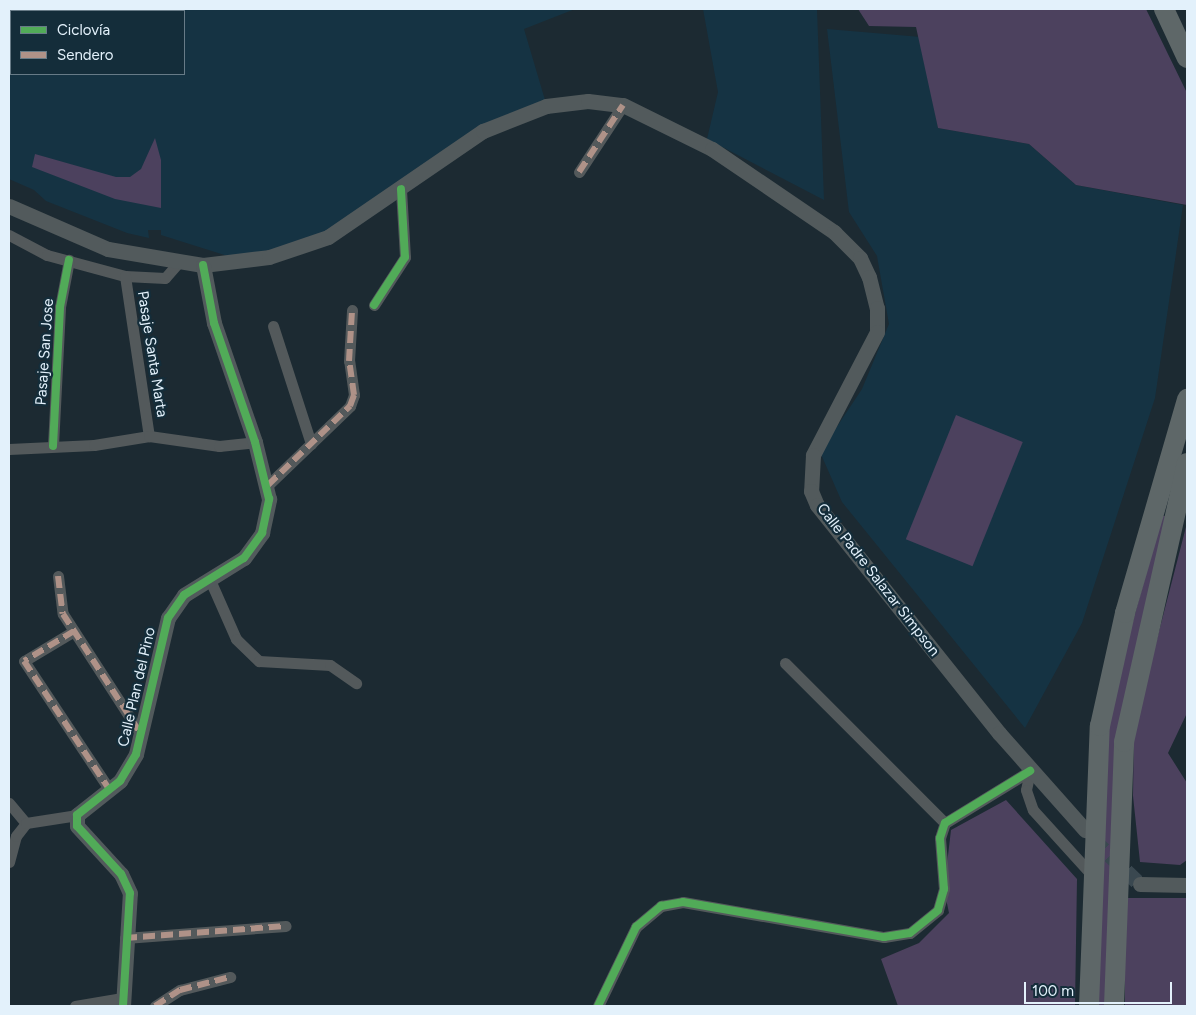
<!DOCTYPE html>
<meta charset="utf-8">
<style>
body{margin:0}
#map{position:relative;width:1196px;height:1015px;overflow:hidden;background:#1c2a32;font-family:Figtree,sans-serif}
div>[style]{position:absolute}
.built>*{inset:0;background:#153343}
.green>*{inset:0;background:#4c415e;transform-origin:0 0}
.secondary-tunnel>*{height:15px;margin-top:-7.5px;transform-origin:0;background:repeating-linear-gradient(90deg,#3a4850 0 15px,transparent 0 23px)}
.street>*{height:11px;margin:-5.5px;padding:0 5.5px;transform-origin:5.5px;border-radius:5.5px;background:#53595b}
.secondary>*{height:15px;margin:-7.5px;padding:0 7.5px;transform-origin:7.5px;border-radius:7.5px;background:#525a5c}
.highway>*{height:20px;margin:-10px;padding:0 10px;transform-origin:10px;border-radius:10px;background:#5e6768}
.quiet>*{height:6px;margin-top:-3px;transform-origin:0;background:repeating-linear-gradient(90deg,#af9288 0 12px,transparent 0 18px)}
.cycleway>*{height:8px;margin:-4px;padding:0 4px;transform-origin:4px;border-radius:4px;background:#51ab58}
span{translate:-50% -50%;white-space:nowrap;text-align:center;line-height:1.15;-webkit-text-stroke:4.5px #142d3a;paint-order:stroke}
.street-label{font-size:15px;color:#e3f1fb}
.frame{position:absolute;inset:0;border:10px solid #e3f1fb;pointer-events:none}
.legend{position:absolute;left:10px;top:10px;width:175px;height:65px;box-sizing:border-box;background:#142d3a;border:1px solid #677b87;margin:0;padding:6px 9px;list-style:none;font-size:15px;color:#e3f1fb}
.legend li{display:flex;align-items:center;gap:10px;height:25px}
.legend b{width:25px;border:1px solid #677b87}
.scale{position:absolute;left:1024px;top:982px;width:148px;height:22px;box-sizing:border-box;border:2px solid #e3f1fb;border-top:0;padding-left:6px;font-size:15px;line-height:18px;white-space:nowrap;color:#e3f1fb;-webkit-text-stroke:4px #142d3a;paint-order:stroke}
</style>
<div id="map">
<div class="built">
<i style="clip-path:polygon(evenodd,9px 9px,575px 9px,524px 29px,545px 100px,322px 235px,276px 251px,234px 258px,161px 235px,161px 230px,148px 230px,149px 238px,127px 233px,46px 201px,34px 190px,9px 179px,9px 9px,11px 11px,184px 11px,184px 74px,11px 74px,11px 11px)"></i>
<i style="clip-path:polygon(703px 9px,817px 9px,824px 200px,707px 139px,718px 92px)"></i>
<i style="clip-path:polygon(827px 29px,921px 37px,938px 128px,1029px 144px,1076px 185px,1183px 205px,1155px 398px,1082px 623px,1025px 728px,842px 502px,820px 452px,862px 389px,889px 324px,877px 256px,849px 212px)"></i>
</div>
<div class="green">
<i style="left:26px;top:9px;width:146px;height:2px"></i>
<i style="clip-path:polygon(858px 9px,1146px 9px,1187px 93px,1187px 205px,1076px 185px,1029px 144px,938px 128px,916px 27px,869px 26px)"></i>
<i style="clip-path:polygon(155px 138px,161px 160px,161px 208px,115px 199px,32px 167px,35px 154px,116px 177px,130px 177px,141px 169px)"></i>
<i style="left:956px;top:415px;width:72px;height:134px;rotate:22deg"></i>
<i style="clip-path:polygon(1162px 516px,1166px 516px,1133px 666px,1108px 1006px,1094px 1006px,1107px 715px)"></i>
<i style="clip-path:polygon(1187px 523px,1187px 713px,1168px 753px,1187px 783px,1187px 860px,1180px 865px,1140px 862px,1133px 796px,1134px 728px)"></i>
<i style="clip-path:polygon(1006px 800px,1077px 879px,1075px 1006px,898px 1006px,881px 959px,919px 943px,949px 913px,944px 889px,951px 830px)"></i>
<i style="left:1187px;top:898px;width:108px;height:62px;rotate:90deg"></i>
</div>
<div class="secondary-tunnel">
<i style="left:1093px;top:839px;width:65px;rotate:43.8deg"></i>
</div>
<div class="street">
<i style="left:579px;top:172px;width:80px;rotate:-56.7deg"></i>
<i style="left:9px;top:235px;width:43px;rotate:27.8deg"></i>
<i style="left:47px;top:255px;width:81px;rotate:15.1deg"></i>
<i style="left:125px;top:276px;width:40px;rotate:2.9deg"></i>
<i style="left:165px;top:278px;width:23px;rotate:-49deg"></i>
<i style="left:125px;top:276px;width:162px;rotate:81.5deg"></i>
<i style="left:374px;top:305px;width:57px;rotate:-57.1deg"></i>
<i style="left:405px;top:257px;width:68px;rotate:-93.4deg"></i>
<i style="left:273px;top:326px;width:124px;rotate:72.1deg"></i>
<i style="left:53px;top:446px;width:139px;rotate:-87.1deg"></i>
<i style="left:60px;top:307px;width:48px;rotate:-79.2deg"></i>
<i style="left:9px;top:449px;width:85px;rotate:-2.7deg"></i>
<i style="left:94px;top:445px;width:56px;rotate:-9.3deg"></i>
<i style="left:149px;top:436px;width:71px;rotate:8.1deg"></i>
<i style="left:219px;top:446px;width:36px;rotate:-6deg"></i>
<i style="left:268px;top:485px;width:114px;rotate:-43.9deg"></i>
<i style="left:350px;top:406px;width:12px;rotate:-70deg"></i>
<i style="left:354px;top:395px;width:34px;rotate:-98deg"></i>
<i style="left:349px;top:361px;width:51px;rotate:-86.6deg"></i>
<i style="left:58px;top:576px;width:38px;rotate:83deg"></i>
<i style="left:63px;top:614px;width:145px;rotate:57.1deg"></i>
<i style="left:210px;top:580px;width:64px;rotate:66.2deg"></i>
<i style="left:236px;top:639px;width:32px;rotate:44deg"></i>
<i style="left:259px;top:661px;width:71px;rotate:3.2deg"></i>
<i style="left:330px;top:665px;width:32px;rotate:35deg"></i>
<i style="left:74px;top:631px;width:58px;rotate:149deg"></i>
<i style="left:24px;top:661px;width:154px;rotate:56.4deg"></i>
<i style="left:785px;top:663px;width:226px;rotate:45deg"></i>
<i style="left:1030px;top:771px;width:19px;rotate:102deg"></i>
<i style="left:1026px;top:790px;width:21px;rotate:71deg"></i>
<i style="left:1033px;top:810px;width:88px;rotate:47.8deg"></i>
<i style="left:9px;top:803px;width:26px;rotate:50deg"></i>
<i style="left:9px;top:862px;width:27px;rotate:-75deg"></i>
<i style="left:16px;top:836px;width:16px;rotate:-52deg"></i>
<i style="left:26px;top:823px;width:52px;rotate:-8.9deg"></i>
<i style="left:125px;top:938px;width:161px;rotate:-4.3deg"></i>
<i style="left:75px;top:1006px;width:48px;rotate:-9.7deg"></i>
<i style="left:155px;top:1006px;width:30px;rotate:-33deg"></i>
<i style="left:180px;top:990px;width:52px;rotate:-14.6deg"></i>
<i style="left:598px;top:1006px;width:88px;rotate:-64.3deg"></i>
<i style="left:636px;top:927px;width:33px;rotate:-40deg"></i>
<i style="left:661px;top:906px;width:22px;rotate:-10deg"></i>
<i style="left:683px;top:902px;width:204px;rotate:9.9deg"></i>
<i style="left:884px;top:937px;width:26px;rotate:-9deg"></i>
<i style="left:910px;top:933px;width:36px;rotate:-39deg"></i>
<i style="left:938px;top:910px;width:22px;rotate:-74deg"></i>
<i style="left:944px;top:889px;width:51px;rotate:-94.5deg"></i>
<i style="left:940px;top:838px;width:16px;rotate:-72deg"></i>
<i style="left:945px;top:823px;width:100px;rotate:-31.5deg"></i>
</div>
<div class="secondary">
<i style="left:9px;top:206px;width:108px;rotate:23.5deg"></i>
<i style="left:108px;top:249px;width:96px;rotate:9.6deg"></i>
<i style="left:203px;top:265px;width:66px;rotate:-6.9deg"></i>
<i style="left:269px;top:257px;width:62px;rotate:-18.7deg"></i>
<i style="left:328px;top:237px;width:188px;rotate:-34.4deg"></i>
<i style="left:483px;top:131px;width:68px;rotate:-21.6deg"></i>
<i style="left:546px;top:106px;width:42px;rotate:-6.8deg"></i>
<i style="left:588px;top:101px;width:35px;rotate:7deg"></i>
<i style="left:623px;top:105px;width:99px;rotate:26.3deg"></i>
<i style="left:712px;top:149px;width:148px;rotate:34.2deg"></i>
<i style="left:834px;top:232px;width:37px;rotate:45deg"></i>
<i style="left:860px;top:258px;width:21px;rotate:65deg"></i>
<i style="left:869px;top:277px;width:32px;rotate:76deg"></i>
<i style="left:877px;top:308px;width:24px;rotate:90deg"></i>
<i style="left:877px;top:332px;width:139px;rotate:117.5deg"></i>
<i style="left:813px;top:455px;width:36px;rotate:93deg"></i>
<i style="left:811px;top:491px;width:15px;rotate:67deg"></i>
<i style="left:817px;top:505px;width:292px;rotate:51.4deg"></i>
<i style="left:999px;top:733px;width:130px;rotate:48.4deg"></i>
<i style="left:1140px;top:884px;width:47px;rotate:1.2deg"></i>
<i style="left:123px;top:1006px;width:113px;rotate:-86.5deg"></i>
<i style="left:130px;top:893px;width:21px;rotate:-115deg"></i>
<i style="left:121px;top:874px;width:65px;rotate:-132.5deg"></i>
<i style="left:77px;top:826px;width:11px;rotate:-90deg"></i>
<i style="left:77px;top:815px;width:55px;rotate:-38.3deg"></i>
<i style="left:120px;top:781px;width:31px;rotate:-59deg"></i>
<i style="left:136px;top:754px;width:140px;rotate:-76.8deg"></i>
<i style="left:168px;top:618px;width:28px;rotate:-55deg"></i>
<i style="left:184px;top:595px;width:70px;rotate:-31.7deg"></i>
<i style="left:244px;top:558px;width:31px;rotate:-54deg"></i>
<i style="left:262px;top:533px;width:35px;rotate:-78deg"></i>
<i style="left:269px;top:499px;width:59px;rotate:-103.8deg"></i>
<i style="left:255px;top:442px;width:126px;rotate:-109deg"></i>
<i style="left:214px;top:323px;width:59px;rotate:-100.7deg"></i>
</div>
<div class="highway">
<i style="left:1164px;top:9px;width:54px;rotate:64.9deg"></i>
<i style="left:1089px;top:1006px;width:280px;rotate:-87.8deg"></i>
<i style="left:1100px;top:726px;width:116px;rotate:-77.5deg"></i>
<i style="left:1125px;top:613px;width:223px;rotate:-73.8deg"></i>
<i style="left:1114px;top:1006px;width:264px;rotate:-87.8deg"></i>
<i style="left:1124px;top:742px;width:286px;rotate:-77.3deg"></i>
</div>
<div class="quiet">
<i style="left:579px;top:172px;width:80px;rotate:-56.7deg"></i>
<i style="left:268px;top:485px;width:114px;rotate:-43.9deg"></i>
<i style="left:350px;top:406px;width:12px;rotate:-70deg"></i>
<i style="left:354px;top:395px;width:34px;rotate:-98deg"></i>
<i style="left:349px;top:361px;width:51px;rotate:-86.6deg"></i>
<i style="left:58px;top:576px;width:38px;rotate:83deg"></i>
<i style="left:63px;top:614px;width:143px;rotate:57deg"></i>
<i style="left:74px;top:631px;width:58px;rotate:149deg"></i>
<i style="left:24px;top:661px;width:154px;rotate:56.4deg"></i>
<i style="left:125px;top:938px;width:161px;rotate:-4.3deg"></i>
<i style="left:155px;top:1006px;width:30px;rotate:-33deg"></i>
<i style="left:180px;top:990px;width:52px;rotate:-14.6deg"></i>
</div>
<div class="cycleway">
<i style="left:374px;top:305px;width:57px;rotate:-57.1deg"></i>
<i style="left:405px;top:257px;width:68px;rotate:-93.4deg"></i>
<i style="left:53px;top:446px;width:139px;rotate:-87.1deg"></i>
<i style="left:60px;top:307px;width:48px;rotate:-79.2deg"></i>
<i style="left:123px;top:1006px;width:113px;rotate:-86.5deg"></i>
<i style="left:130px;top:893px;width:21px;rotate:-115deg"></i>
<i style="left:121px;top:874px;width:65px;rotate:-132.5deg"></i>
<i style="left:77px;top:826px;width:11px;rotate:-90deg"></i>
<i style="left:77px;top:815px;width:55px;rotate:-38.3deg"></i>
<i style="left:120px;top:781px;width:31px;rotate:-59deg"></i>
<i style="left:136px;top:754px;width:140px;rotate:-76.8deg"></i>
<i style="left:168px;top:618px;width:28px;rotate:-55deg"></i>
<i style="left:184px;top:595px;width:70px;rotate:-31.7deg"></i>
<i style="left:244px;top:558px;width:31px;rotate:-54deg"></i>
<i style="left:262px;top:533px;width:35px;rotate:-78deg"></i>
<i style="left:269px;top:499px;width:59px;rotate:-103.8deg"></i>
<i style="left:255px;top:442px;width:126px;rotate:-109deg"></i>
<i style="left:214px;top:323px;width:59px;rotate:-100.7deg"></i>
<i style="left:598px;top:1006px;width:88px;rotate:-64.3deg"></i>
<i style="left:636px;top:927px;width:33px;rotate:-40deg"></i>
<i style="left:661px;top:906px;width:22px;rotate:-10deg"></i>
<i style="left:683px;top:902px;width:204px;rotate:9.9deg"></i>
<i style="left:884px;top:937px;width:26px;rotate:-9deg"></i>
<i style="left:910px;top:933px;width:36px;rotate:-39deg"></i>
<i style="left:938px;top:910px;width:22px;rotate:-74deg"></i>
<i style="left:944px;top:889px;width:51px;rotate:-94.5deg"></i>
<i style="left:940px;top:838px;width:16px;rotate:-72deg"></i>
<i style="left:945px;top:823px;width:100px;rotate:-31.5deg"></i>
</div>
<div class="street-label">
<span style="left:45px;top:352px;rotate:-86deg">Pasaje San Jose</span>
<span style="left:152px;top:354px;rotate:81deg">Pasaje Santa Marta</span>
<span style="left:878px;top:580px;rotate:52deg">Calle Padre Salazar Simpson</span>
<span style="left:137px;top:687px;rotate:-77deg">Calle Plan del Pino</span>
</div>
<div class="frame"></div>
<ul class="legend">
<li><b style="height:6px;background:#51ab58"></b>Ciclovía</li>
<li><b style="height:6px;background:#af9288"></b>Sendero</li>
</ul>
<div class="scale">100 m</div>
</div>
